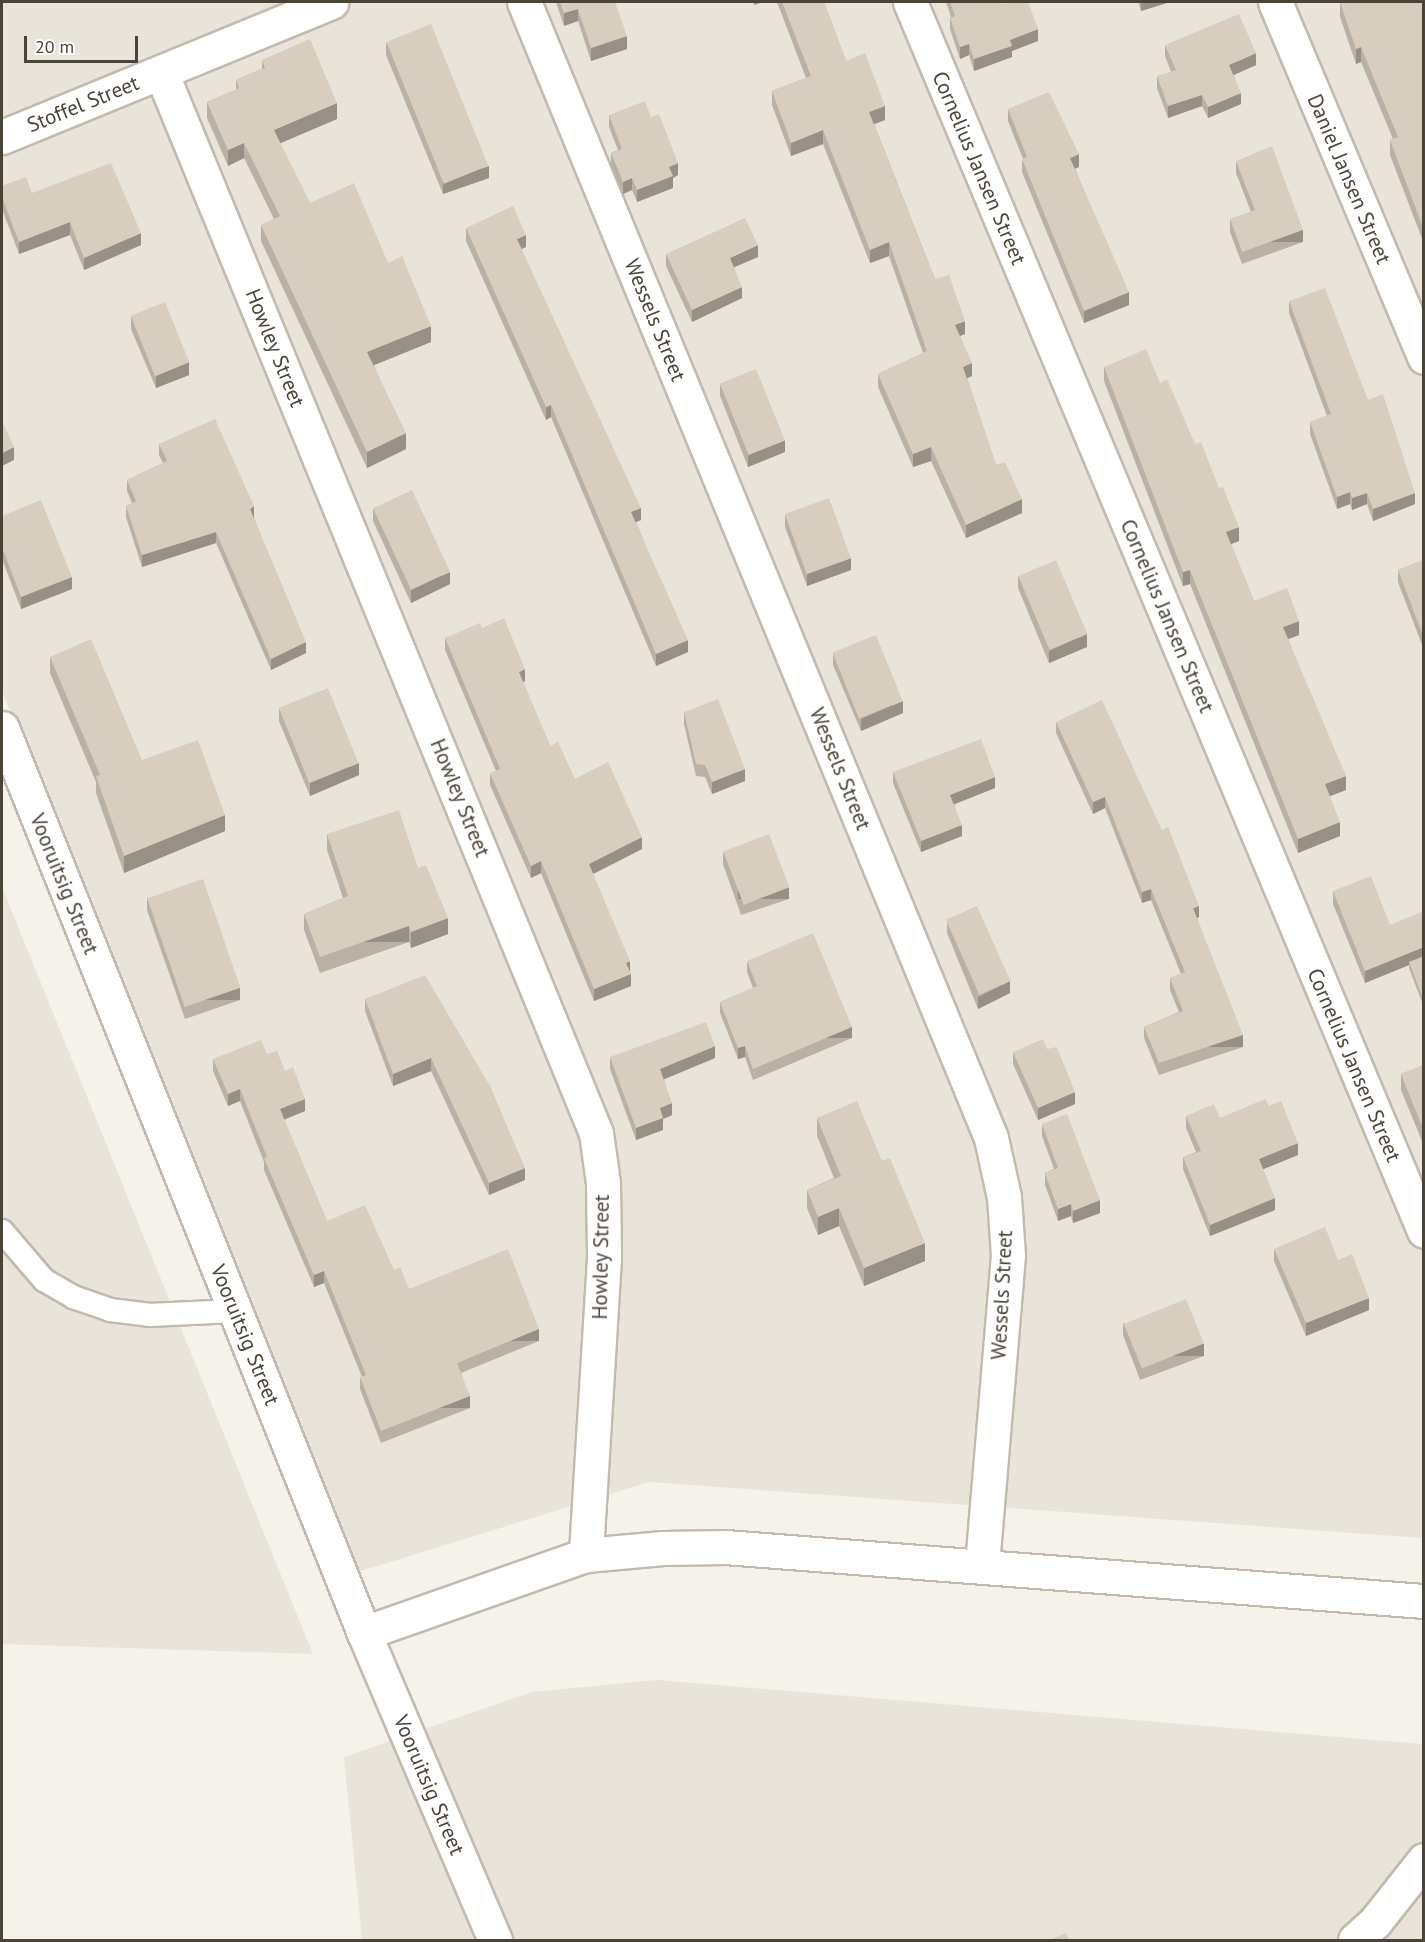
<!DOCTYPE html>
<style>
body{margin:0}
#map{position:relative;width:1425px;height:1942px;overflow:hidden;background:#f5f2eb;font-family:"PT Sans",sans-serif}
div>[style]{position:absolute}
.residential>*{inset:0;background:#e9e4d9}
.roads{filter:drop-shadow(2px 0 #c1baad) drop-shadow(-2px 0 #c1baad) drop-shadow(0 2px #c1baad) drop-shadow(0 -2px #c1baad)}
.service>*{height:22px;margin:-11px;padding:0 11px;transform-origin:11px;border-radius:11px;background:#fff}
.minor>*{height:33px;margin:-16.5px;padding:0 16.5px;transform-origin:16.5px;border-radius:16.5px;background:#fff}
.wall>*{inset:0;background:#b9b1a5}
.shaded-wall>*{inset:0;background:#969086;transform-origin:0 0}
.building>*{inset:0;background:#d7cec0;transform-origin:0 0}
span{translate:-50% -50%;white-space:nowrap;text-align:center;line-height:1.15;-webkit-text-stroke:4.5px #fff;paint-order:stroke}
.street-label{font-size:21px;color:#4a4338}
.frame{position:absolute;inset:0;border:3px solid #4a4338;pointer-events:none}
.scale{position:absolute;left:24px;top:36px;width:114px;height:27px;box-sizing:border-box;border:3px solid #4a4338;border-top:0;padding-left:8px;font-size:18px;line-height:21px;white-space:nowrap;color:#4a4338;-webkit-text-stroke:4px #fff;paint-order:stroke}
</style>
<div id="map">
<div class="residential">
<i style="clip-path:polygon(2px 2px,1423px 2px,1423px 1538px,649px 1482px,358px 1572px,2px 691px)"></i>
<i style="clip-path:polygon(2px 887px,313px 1654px,2px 1644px)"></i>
<i style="clip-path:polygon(657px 1680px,1423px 1744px,1423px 1940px,362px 1940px,344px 1757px,532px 1692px)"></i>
</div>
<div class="roads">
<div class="service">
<i style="left:2px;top:1231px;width:65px;rotate:49.4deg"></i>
<i style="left:44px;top:1280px;width:34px;rotate:30deg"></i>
<i style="left:73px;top:1297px;width:39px;rotate:19deg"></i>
<i style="left:110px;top:1310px;width:39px;rotate:7deg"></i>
<i style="left:149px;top:1315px;width:86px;rotate:-2.7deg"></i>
</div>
<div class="minor">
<i style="left:524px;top:2px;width:1228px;rotate:67.65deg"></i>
<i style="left:991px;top:1138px;width:60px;rotate:77.6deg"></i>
<i style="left:1004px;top:1197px;width:58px;rotate:86.1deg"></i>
<i style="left:1008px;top:1255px;width:312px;rotate:94.8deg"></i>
<i style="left:910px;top:2px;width:1332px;rotate:67.3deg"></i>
<i style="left:1275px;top:2px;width:385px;rotate:67.2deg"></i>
<i style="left:161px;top:72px;width:1147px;rotate:67.71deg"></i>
<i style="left:596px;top:1133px;width:50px;rotate:82deg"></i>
<i style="left:603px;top:1183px;width:75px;rotate:89.2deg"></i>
<i style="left:604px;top:1258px;width:298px;rotate:93.5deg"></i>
<i style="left:2px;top:137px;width:356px;rotate:-22.3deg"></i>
<i style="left:2px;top:728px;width:975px;rotate:68.2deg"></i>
<i style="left:364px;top:1633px;width:334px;rotate:66.9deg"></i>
<i style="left:364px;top:1633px;width:235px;rotate:-19.4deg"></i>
<i style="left:586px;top:1555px;width:77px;rotate:-5.2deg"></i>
<i style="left:663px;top:1548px;width:62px;rotate:-0.9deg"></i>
<i style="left:725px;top:1547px;width:701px;rotate:4.42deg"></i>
<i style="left:1355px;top:1940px;width:27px;rotate:-42deg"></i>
<i style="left:1375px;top:1922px;width:79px;rotate:-51.7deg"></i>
</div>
</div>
<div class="wall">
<i style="clip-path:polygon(556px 2px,615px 2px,627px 49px,591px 61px,578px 21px,564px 26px)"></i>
<i style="clip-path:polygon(777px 2px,824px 2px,846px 61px,885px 120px,874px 124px,935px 279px,965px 334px,960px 336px,972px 376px,967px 378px,996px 465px,1022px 513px,966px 538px,931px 461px,913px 467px,878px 387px,878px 374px,923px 353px,889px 256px,870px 263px,823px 144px,791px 156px,772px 105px,772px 91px,806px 78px)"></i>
<i style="clip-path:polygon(946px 2px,1000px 2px,1001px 4px,1038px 41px,1012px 51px,1012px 57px,974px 71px,969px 55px,960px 59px,950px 29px,950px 18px,951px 17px)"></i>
<i style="clip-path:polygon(1138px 2px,1170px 2px,1141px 11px)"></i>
<i style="clip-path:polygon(1340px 2px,1424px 2px,1424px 244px,1390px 155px,1390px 140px,1393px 139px,1361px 62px,1356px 64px,1340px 17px)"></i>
<i style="clip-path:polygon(386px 42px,489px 178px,443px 194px,386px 55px)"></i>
<i style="clip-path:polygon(1165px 45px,1256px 65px,1234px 75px,1241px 104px,1208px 118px,1202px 106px,1168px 118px,1157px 88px,1157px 76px,1171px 72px,1165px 56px)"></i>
<i style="clip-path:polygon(262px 60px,337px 119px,280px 143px,310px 203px,388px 263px,431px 342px,374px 365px,406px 449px,367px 468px,261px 241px,261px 225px,274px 219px,244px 158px,228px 166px,207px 118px,207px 102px,236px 90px,236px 80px,262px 69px)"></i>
<i style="clip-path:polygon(1008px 109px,1079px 167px,1075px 168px,1129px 305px,1084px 323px,1022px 172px,1022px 159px,1023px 159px,1008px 121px)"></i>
<i style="clip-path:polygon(609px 115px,651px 117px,678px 175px,673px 178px,673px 188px,637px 202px,632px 190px,623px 194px,611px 165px,611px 153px,618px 150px,609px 127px)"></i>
<i style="clip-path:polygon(1236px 161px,1303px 242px,1242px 264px,1230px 232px,1230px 219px,1251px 212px,1236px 173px)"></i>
<i style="clip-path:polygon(2px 186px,32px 193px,141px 245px,84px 270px,70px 235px,19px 254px,2px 209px)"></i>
<i style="clip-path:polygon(466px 228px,526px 247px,521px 249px,641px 520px,636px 522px,688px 652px,656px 666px,551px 417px,546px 420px,466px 241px)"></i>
<i style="clip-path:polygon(666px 254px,758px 257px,734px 267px,742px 298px,692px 322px,666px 266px)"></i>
<i style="clip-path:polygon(1289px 301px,1368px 400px,1415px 504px,1373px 521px,1367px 504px,1352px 510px,1350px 504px,1337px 509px,1310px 434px,1310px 422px,1327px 416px,1289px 313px)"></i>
<i style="clip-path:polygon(131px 316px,189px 375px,156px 388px,131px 329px)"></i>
<i style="clip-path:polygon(1104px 367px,1160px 383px,1239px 541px,1231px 544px,1254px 601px,1299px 635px,1288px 639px,1346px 790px,1330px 796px,1340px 836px,1298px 853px,1190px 584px,1183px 586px,1104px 381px)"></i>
<i style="clip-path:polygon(720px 384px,785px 452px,748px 467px,720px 396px)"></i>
<i style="clip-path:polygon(159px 444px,254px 518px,306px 653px,271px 670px,216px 543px,142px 567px,126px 517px,126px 506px,132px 503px,127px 491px,127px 480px,163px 463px,159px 455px)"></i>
<i style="clip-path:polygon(373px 509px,450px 584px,411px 603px,373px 521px)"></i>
<i style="clip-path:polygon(785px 515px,851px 570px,807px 586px,785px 527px)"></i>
<i style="clip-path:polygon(2px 516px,72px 589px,21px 609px,2px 559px)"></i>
<i style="clip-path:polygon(1424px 560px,1424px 650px,1398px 582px,1398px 570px)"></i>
<i style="clip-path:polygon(1018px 576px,1087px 647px,1049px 663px,1018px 588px)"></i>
<i style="clip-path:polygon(482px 628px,525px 681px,523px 682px,550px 746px,575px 779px,642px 849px,593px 874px,630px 972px,631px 986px,594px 1001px,541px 873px,531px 878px,490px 785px,490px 773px,496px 771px,445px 650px,445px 638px)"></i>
<i style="clip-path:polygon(833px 653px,903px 713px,861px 731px,833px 665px)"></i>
<i style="clip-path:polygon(50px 657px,142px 760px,225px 831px,124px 873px,96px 793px,96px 782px,50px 673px)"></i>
<i style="clip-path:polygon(279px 709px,359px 775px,310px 796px,279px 721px)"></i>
<i style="clip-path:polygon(684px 712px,745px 781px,712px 794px,705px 777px,696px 776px,684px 724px)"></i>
<i style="clip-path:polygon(1056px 722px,1199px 917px,1197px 918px,1243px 1047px,1159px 1075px,1144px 1038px,1144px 1027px,1179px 1012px,1170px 990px,1170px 978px,1181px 974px,1151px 900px,1142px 903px,1105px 808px,1093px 814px,1056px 733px)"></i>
<i style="clip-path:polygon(893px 772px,995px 788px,954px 804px,962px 836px,921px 852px,893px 783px)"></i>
<i style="clip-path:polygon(327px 834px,418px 868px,448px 934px,411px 948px,409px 942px,320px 973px,304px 930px,304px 914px,343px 898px,327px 850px)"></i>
<i style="clip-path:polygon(723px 852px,789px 899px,741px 915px,723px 864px)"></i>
<i style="clip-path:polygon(1333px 891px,1390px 925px,1424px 919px,1422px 1002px,1409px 968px,1409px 965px,1365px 983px,1333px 904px)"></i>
<i style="clip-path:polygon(147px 897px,240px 1000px,185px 1019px,147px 910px)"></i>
<i style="clip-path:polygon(947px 921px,1010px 993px,978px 1009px,947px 933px)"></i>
<i style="clip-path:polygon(747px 961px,852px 1038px,753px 1080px,745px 1057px,738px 1059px,720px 1013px,720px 1002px,753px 988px,747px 972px)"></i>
<i style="clip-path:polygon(365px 999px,490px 1086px,525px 1180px,489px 1195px,431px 1071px,393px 1086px,365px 1011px)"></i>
<i style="clip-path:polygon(1047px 1049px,1075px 1104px,1038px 1120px,1013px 1064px,1013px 1052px)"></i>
<i style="clip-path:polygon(267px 1054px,285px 1071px,305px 1111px,284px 1120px,327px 1221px,394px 1270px,409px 1289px,539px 1341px,461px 1373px,470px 1408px,381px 1443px,360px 1389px,360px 1377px,362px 1377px,324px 1283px,314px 1287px,264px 1170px,264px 1162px,240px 1101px,228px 1106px,213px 1071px,213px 1059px)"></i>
<i style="clip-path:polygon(610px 1057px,715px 1058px,664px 1079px,672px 1115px,663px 1119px,663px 1130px,636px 1140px,610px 1069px)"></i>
<i style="clip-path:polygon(1424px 1065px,1424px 1146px,1401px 1090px,1401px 1074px)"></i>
<i style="clip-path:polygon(1269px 1106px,1298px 1155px,1263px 1169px,1275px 1210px,1210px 1236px,1183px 1169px,1183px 1157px,1196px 1152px,1186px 1128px,1186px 1116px,1220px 1118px)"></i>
<i style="clip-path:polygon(817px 1118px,882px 1161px,925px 1261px,864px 1286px,839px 1226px,818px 1235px,807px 1208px,807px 1190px,834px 1178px,817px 1136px)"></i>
<i style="clip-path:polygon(1042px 1124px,1100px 1213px,1073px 1223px,1071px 1216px,1058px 1221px,1045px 1185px,1045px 1173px,1054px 1169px,1042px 1136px)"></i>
<i style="clip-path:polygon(1274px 1249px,1338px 1260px,1369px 1310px,1306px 1336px,1274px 1261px)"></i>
<i style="clip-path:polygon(1123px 1323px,1204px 1356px,1140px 1380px,1123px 1335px)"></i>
</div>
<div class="shaded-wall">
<i style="clip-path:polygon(754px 2px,763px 2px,754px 5px)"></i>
<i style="clip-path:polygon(1141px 2px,1170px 2px,1141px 11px)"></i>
<i style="clip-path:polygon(578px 9px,578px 21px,564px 26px,564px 13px)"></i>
<i style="clip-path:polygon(1038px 29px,1038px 41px,1012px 51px,1012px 57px,974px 71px,974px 59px,1010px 40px)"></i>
<i style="clip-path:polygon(627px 36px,627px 49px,591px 61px,591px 48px)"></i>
<i style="clip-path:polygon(969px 44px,969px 55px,960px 59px,960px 47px)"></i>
<i style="clip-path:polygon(1361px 47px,1361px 62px,1356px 64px,1356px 49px)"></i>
<i style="clip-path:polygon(1256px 53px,1256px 65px,1229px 77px,1229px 65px)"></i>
<i style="clip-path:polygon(1241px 93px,1241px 104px,1208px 118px,1208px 107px)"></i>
<i style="clip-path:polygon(1202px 95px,1202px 106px,1168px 118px,1168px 106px)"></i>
<i style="clip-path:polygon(337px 103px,337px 119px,274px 146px,274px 130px)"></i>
<i style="clip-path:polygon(885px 106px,885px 120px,869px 126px,869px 112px)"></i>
<i style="clip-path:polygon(823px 130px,823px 144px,791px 156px,791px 143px)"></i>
<i style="clip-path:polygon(244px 143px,244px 158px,228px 166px,228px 150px)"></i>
<i style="clip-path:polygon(1079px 154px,1079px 167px,1070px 171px,1070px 158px)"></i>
<i style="clip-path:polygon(678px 163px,678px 175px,673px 178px,673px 188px,637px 202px,637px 190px,669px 167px)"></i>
<i style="clip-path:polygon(489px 166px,489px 178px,443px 194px,443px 182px)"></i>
<i style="clip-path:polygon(632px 178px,632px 190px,623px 194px,623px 182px)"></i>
<i style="clip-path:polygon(70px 222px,70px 235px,19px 254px,19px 242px)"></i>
<i style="left:1303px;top:230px;width:12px;height:65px;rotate:90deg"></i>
<i style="clip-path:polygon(141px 233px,141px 245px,84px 270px,84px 258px)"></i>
<i style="clip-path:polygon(526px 235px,526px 247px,517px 251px,517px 239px)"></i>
<i style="clip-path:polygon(889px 242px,889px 256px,870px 263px,870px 250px)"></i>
<i style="clip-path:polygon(758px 245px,758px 257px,730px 269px,730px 258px)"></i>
<i style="clip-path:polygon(742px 287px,742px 298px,692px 322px,692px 310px)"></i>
<i style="clip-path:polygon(1129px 292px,1129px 305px,1084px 323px,1084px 311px)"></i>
<i style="clip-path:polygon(965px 321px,965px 334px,955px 338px,955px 325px)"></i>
<i style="clip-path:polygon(431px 326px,431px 342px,367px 368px,367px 352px)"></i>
<i style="clip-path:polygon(189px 362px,189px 375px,156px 388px,156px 376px)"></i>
<i style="clip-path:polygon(972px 363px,972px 376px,963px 380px,963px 367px)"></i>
<i style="clip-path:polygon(551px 405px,551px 417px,546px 420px,546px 407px)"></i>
<i style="clip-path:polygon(406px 433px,406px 449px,367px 468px,367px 452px)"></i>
<i style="clip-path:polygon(785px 440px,785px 452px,748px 467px,748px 455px)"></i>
<i style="clip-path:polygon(14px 447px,14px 460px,2px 466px,2px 453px)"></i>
<i style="clip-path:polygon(931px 447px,931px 461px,913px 467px,913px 454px)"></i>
<i style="clip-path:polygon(1350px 492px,1350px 504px,1337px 509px,1337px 497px)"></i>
<i style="clip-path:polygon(1367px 493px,1367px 504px,1352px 510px,1352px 498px)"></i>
<i style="clip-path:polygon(1415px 493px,1415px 504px,1373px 521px,1373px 509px)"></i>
<i style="clip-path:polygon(1022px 499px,1022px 513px,966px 538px,966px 525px)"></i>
<i style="clip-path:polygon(254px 506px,254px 518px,250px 520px,250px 509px)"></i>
<i style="clip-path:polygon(641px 508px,641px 520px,631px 524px,631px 512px)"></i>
<i style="clip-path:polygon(1239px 527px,1239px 541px,1226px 546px,1226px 532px)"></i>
<i style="clip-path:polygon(216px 532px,216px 543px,142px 567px,142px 555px)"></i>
<i style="clip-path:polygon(851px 558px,851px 570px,807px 586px,807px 574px)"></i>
<i style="clip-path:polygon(1190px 570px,1190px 584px,1183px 586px,1183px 572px)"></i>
<i style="clip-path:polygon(450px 572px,450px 584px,411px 603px,411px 590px)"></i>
<i style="clip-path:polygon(72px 577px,72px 589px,21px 609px,21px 597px)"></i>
<i style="clip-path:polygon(1299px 621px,1299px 635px,1283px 641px,1283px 627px)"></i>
<i style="clip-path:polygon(1087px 634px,1087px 647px,1049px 663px,1049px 651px)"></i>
<i style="clip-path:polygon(688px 640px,688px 652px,656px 666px,656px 654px)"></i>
<i style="clip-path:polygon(306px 642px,306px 653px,271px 670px,271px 659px)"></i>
<i style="clip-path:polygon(525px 669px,525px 681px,519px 684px,519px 672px)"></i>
<i style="clip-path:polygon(903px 701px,903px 713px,861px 731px,861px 719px)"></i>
<i style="clip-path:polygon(359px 763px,359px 775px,310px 796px,310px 783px)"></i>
<i style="clip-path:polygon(745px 769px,745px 781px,712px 794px,712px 782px)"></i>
<i style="clip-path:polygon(1346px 776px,1346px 790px,1325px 798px,1325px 784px)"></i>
<i style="clip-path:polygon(995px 777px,995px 788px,950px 806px,950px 795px)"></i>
<i style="clip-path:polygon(1105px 797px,1105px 808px,1093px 814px,1093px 802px)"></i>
<i style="clip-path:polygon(225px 815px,225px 831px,124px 873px,124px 856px)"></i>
<i style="clip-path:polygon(1340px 822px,1340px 836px,1298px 853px,1298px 839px)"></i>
<i style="clip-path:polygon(962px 825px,962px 836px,921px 852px,921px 841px)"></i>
<i style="clip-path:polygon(642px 837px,642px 849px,589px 876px,589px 864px)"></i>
<i style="clip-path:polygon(541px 861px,541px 873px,531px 878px,531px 866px)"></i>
<i style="left:789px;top:887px;width:12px;height:51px;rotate:90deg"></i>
<i style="clip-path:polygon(1151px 889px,1151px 900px,1142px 903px,1142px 892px)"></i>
<i style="clip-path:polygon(1199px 906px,1199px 917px,1193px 920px,1193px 908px)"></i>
<i style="clip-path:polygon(448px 918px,448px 934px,411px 948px,411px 932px)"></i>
<i style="left:409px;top:926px;width:16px;height:94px;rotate:90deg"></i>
<i style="clip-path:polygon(1424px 947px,1424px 959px,1409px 962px,1409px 965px,1365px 983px,1365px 971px)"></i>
<i style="clip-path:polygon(630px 961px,630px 973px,626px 963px)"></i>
<i style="clip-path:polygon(631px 974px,631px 986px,594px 1001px,594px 989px)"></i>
<i style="clip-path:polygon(1010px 981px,1010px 993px,978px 1009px,978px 997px)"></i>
<i style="left:240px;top:988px;width:12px;height:58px;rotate:90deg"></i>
<i style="left:852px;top:1027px;width:11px;height:108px;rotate:90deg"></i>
<i style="left:1243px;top:1035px;width:12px;height:89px;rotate:90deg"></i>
<i style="clip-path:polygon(715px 1046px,715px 1058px,660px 1081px,660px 1069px)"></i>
<i style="clip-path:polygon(745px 1046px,745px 1057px,738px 1059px,738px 1048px)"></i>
<i style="clip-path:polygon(431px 1058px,431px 1071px,393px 1086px,393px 1074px)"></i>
<i style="clip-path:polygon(240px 1089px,240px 1101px,228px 1106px,228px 1094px)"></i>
<i style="clip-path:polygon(1075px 1092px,1075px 1104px,1038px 1120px,1038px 1108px)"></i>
<i style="clip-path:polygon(305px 1099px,305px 1111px,280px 1121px,280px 1109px)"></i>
<i style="clip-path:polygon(672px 1103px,672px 1115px,663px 1119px,663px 1130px,636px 1140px,636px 1128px,660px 1108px)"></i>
<i style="clip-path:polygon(1298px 1143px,1298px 1155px,1259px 1171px,1259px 1159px)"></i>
<i style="clip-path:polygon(525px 1168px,525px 1180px,489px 1195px,489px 1183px)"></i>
<i style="clip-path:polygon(1275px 1198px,1275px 1210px,1210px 1236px,1210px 1225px)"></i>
<i style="clip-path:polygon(1100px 1200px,1100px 1213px,1073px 1223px,1073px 1211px)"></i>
<i style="clip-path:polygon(1071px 1204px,1071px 1216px,1058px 1221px,1058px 1209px)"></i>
<i style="clip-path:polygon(839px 1208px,839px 1226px,818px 1235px,818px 1217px)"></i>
<i style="clip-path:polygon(925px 1243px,925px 1261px,864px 1286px,864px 1268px)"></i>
<i style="clip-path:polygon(324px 1271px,324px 1283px,314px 1287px,314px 1275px)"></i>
<i style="clip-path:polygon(1369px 1298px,1369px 1310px,1306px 1336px,1306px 1323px)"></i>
<i style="left:539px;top:1329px;width:12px;height:89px;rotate:90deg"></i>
<i style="left:1204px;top:1344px;width:12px;height:68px;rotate:90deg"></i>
<i style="left:470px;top:1396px;width:12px;height:96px;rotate:90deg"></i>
</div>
<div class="building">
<i style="clip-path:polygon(560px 2px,615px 2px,627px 36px,591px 48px,578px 9px,564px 13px)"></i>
<i style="clip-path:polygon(782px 2px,824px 2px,846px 61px,865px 53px,885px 106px,869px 112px,935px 279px,949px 275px,965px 321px,955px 325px,972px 363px,963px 367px,996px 465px,1005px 462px,1022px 499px,966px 525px,931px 447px,913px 454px,878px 374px,927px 351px,889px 242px,870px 250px,823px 130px,791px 143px,772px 91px,811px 76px)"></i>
<i style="clip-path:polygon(950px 2px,1000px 2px,1001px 4px,1008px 2px,1028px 2px,1038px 29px,1010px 40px,1012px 46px,974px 59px,969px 44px,960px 47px,950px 18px,955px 16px)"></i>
<i style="clip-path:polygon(1340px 2px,1424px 2px,1424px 230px,1390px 140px,1398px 137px,1361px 47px,1356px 49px)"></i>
<i style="clip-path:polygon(1239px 14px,1256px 53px,1229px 65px,1241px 93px,1208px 107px,1202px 95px,1168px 106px,1157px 76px,1176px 70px,1165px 45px)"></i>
<i style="left:431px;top:24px;width:153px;height:48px;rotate:68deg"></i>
<i style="clip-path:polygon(310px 39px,337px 103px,274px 130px,310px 203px,354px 183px,388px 263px,402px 256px,431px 326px,367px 352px,406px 433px,367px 452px,261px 225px,280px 216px,244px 143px,228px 150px,207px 102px,239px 88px,236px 80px,265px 68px,262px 60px)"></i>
<i style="clip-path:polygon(1049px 92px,1079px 154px,1070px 158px,1129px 292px,1084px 311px,1022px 159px,1027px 157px,1008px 109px)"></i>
<i style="clip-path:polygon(645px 101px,651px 117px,659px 114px,678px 163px,669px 167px,673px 176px,637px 190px,632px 178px,623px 182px,611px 153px,622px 149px,609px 115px)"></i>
<i style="clip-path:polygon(1272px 146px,1303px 230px,1242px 252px,1230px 219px,1255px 210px,1236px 161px)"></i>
<i style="clip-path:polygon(111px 163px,141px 233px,84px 258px,70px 222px,19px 242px,2px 197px,2px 186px,26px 177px,32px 193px)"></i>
<i style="clip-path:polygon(513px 206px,526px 235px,517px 239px,641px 508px,631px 512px,688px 640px,656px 654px,551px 405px,546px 407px,466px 228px)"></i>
<i style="clip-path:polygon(745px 218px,758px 245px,730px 258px,742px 287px,692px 310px,666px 254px)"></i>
<i style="clip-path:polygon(1325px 288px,1368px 400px,1383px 394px,1415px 493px,1373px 509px,1367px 493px,1352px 498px,1350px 492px,1337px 497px,1310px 422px,1331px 414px,1289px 301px)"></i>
<i style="left:165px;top:302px;width:65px;height:37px;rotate:68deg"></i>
<i style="clip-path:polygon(1146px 349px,1160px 383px,1167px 379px,1195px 444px,1201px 442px,1219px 488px,1223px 487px,1239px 527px,1226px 532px,1254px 601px,1287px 588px,1299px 621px,1283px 627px,1346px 776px,1325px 784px,1340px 822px,1298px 839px,1190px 570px,1183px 572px,1104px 367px)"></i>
<i style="left:756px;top:369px;width:77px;height:39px;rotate:68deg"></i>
<i style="clip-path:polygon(215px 419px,254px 506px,250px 509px,306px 642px,271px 659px,216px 532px,142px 555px,126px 506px,136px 501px,127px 480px,167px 461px,159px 444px)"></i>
<i style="clip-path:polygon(2px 421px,14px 447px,2px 453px)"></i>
<i style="left:412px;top:490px;width:90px;height:43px;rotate:65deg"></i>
<i style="left:829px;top:498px;width:64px;height:47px;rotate:70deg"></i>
<i style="clip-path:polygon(41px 500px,72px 577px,21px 597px,2px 547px,2px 516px)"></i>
<i style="left:1056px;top:560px;width:80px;height:41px;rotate:67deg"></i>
<i style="clip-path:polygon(1424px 560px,1424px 638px,1398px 570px)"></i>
<i style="clip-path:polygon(504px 618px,525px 669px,519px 672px,550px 746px,558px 742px,575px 779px,608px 762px,642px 837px,589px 864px,630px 961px,626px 963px,631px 974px,594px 989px,541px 861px,531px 866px,490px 773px,500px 769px,445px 638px,480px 623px,482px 628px)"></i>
<i style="left:876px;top:635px;width:71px;height:47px;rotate:68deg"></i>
<i style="clip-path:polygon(91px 639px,142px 760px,198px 740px,225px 815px,124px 856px,96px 776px,100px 775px,50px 657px)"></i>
<i style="left:328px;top:688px;width:81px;height:53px;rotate:68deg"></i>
<i style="clip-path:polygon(718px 699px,745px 769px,712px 782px,705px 765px,696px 764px,684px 712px)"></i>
<i style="clip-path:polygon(1102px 700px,1162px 830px,1168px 827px,1199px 906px,1193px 908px,1243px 1035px,1159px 1063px,1144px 1027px,1183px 1011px,1170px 978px,1185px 972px,1151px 889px,1142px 892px,1105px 797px,1093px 802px,1056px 722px)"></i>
<i style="clip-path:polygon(981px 739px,995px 777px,950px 795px,962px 825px,921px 841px,893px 772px)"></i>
<i style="clip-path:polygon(399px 810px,418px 868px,426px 865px,448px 918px,411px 932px,409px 926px,320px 957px,304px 914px,348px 896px,327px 834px)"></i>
<i style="left:769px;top:834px;width:57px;height:49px;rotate:69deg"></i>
<i style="clip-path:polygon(1371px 876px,1390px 925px,1421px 912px,1424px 919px,1424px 947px,1365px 971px,1333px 891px)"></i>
<i style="left:203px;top:879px;width:115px;height:59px;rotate:71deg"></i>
<i style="left:977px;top:906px;width:82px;height:34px;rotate:66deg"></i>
<i style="clip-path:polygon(813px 933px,852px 1027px,753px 1069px,745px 1046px,738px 1048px,720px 1002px,757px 986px,747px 961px)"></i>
<i style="clip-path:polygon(1424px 956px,1424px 995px,1422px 996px,1409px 962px)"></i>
<i style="clip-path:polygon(425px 975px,490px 1086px,525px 1168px,489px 1183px,431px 1058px,393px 1074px,365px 999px)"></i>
<i style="clip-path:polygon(706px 1022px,715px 1046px,660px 1069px,672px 1103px,660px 1108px,663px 1118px,636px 1128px,610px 1057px)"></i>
<i style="clip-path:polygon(1043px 1039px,1047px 1049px,1057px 1047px,1075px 1092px,1038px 1108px,1013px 1052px)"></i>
<i style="clip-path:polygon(261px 1040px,267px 1054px,277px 1051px,285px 1071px,293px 1067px,305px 1099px,280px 1109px,327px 1221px,365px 1205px,394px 1270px,400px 1267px,409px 1289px,508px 1249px,539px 1329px,457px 1363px,470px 1396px,381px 1431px,360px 1377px,366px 1375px,324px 1271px,314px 1275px,264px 1158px,267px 1157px,240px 1089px,228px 1094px,213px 1059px)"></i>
<i style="clip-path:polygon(1424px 1065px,1424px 1131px,1401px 1074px)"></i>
<i style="clip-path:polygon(1265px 1099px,1269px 1106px,1281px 1101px,1298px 1143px,1259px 1159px,1275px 1198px,1210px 1225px,1183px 1157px,1201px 1151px,1186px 1116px,1214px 1104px,1220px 1118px)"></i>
<i style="clip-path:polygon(857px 1101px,882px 1161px,890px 1158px,925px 1243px,864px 1268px,839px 1208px,818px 1217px,807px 1190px,841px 1176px,817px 1118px)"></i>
<i style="clip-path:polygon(1067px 1114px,1100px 1200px,1073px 1211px,1071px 1204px,1058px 1209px,1045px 1173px,1058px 1168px,1042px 1124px)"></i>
<i style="clip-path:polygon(1325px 1227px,1338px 1260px,1352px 1254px,1369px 1298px,1306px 1323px,1274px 1249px)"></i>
<i style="left:1186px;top:1299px;width:48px;height:67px;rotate:68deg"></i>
<i style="clip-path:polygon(1066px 1933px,1069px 1941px,1048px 1941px)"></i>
</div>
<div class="street-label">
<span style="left:83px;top:104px;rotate:-22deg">Stoffel Street</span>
<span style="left:979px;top:168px;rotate:67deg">Cornelius Jansen Street</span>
<span style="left:1349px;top:179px;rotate:67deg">Daniel Jansen Street</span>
<span style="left:655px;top:320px;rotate:68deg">Wessels Street</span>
<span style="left:275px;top:348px;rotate:68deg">Howley Street</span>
<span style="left:1167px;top:616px;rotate:67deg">Cornelius Jansen Street</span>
<span style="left:840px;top:769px;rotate:68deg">Wessels Street</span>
<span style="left:460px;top:798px;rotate:68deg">Howley Street</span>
<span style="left:64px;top:884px;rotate:68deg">Vooruitsig Street</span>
<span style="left:1354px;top:1065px;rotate:67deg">Cornelius Jansen Street</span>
<span style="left:601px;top:1257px;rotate:-89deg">Howley Street</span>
<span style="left:1002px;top:1295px;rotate:-87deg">Wessels Street</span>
<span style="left:245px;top:1335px;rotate:68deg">Vooruitsig Street</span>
<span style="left:429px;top:1785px;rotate:67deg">Vooruitsig Street</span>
</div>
<div class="frame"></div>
<div class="scale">20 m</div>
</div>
